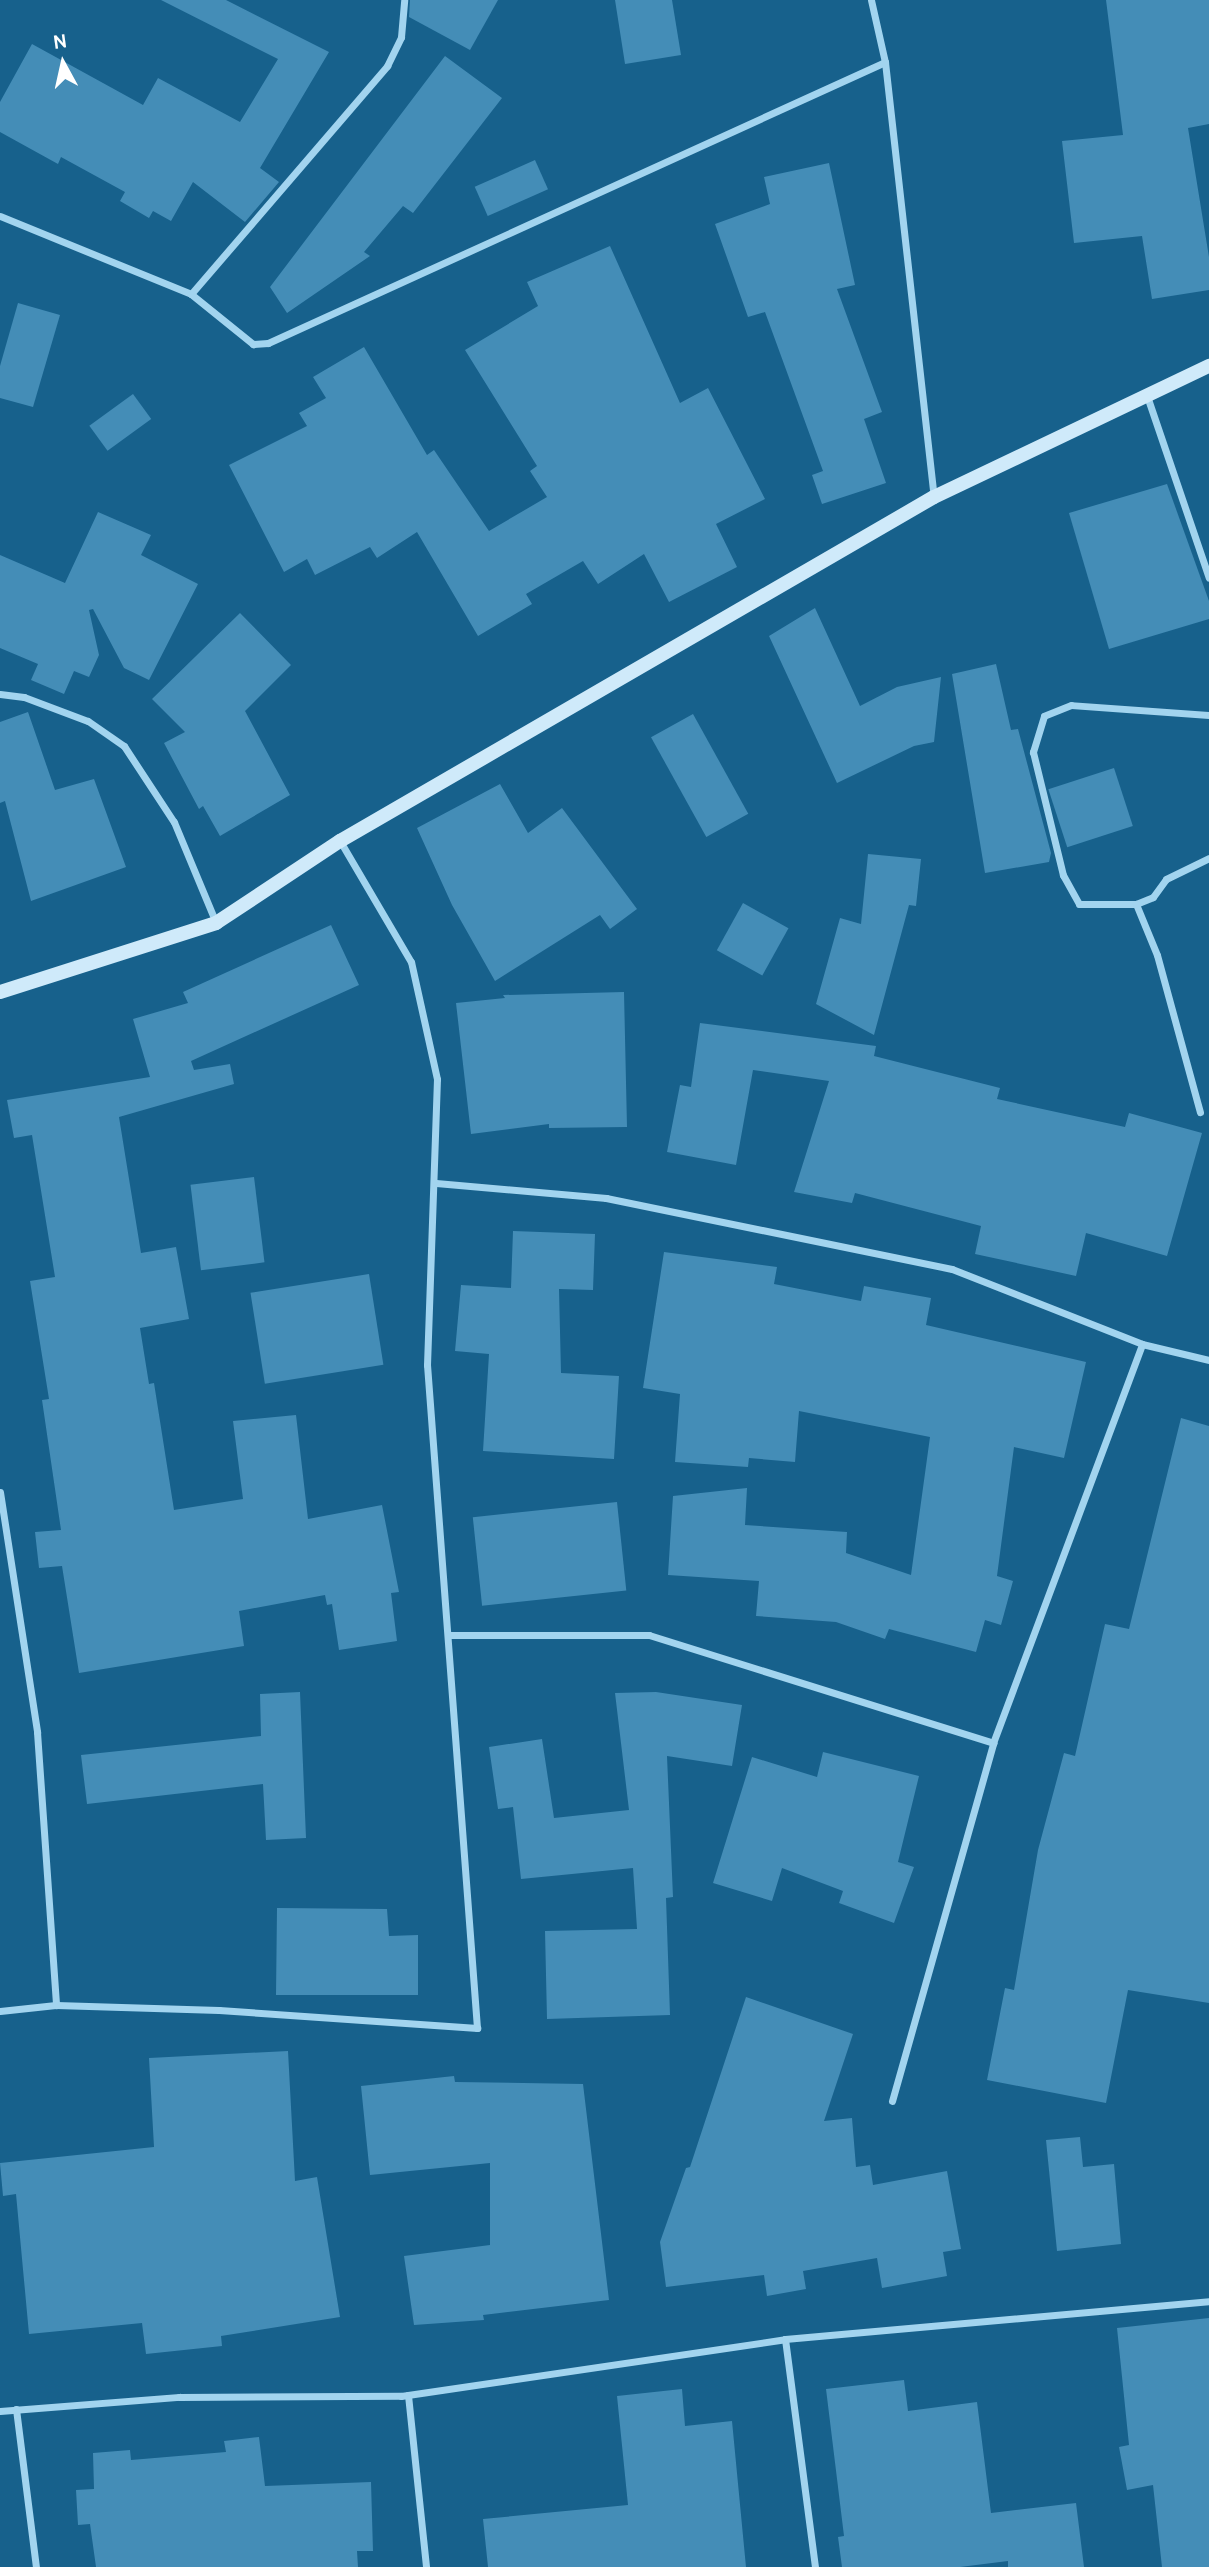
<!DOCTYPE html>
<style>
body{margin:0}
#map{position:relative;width:1209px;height:2567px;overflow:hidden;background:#17618c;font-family:Cabin,sans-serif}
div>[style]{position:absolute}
.building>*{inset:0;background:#448db7;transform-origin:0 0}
.street>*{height:7px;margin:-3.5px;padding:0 3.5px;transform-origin:3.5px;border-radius:3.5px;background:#a2d4ef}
.secondary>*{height:14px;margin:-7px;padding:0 7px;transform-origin:7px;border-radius:7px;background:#cfeafa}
span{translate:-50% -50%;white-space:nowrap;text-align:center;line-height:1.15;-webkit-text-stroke:5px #17618c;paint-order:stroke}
.north{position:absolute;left:28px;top:28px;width:70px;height:70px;-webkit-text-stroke:5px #17618c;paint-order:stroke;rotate:352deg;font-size:19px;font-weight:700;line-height:28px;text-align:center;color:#fff}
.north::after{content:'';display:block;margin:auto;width:24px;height:32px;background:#fff;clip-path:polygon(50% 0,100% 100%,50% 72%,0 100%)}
</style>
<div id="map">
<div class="building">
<i style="clip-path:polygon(161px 0,226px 0,329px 52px,260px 168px,279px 182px,245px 222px,193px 182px,171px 221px,153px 211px,149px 218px,120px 201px,125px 192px,61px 157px,58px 164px,0 132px,0 102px,32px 44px,143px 105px,158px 78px,240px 122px,278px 59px)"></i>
<i style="clip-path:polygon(410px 0,498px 0,470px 50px,409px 17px)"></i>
<i style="clip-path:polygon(615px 0,672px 0,681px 55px,625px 64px)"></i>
<i style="clip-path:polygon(1106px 0,1209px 0,1209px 124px,1188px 128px,1209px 257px,1209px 290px,1152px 299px,1142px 236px,1074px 243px,1062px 141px,1123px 135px)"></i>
<i style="clip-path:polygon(445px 56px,502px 98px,413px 213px,403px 206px,364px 252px,370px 256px,287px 313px,270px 287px)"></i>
<i style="left:535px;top:160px;width:32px;height:66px;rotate:66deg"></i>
<i style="clip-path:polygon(829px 163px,855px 285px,837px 289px,882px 412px,864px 419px,886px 483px,822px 504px,812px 475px,823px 471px,765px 312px,748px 317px,715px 224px,770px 204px,764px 177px)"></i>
<i style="clip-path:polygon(610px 246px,680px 403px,708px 388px,765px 499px,716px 524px,737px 567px,669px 602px,644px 554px,598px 584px,583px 561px,526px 594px,532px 604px,478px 636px,417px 532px,377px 558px,370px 547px,315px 575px,307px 559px,284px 572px,229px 465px,307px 426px,299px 413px,326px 398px,313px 377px,364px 347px,427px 455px,434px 450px,489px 531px,547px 497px,530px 471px,537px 466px,465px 350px,538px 306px,527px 282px)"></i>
<i style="clip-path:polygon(18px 303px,60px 315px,33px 407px,0 398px,0 366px)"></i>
<i style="left:133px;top:394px;width:31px;height:54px;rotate:54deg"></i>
<i style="clip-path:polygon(1167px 484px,1209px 601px,1209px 619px,1109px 649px,1069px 513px)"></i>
<i style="clip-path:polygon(98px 512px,151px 535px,141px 555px,198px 584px,149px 680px,124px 668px,93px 609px,89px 610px,99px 655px,89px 677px,74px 671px,64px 694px,31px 680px,38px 664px,0 648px,0 555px,65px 583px)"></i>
<i style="clip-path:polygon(815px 608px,860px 706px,897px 687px,941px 677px,934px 742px,914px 746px,837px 783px,769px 636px)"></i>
<i style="clip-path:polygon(240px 613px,291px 665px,245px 711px,290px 795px,220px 836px,203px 806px,199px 809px,164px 743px,185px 732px,152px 699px)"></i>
<i style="clip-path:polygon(996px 664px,1011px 730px,1018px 729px,1051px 853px,1049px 862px,985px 873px,952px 674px)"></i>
<i style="clip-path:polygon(28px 712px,55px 790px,94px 779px,126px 867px,31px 901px,5px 801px,0 803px,0 722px)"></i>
<i style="left:693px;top:714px;width:114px;height:48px;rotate:61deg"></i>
<i style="left:1114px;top:768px;width:61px;height:69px;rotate:72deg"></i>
<i style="clip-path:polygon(500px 784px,528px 833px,562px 808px,637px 909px,610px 929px,600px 915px,495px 981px,452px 905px,417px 828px)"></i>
<i style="clip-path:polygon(868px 854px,921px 859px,916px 906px,909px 905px,874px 1035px,816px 1004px,840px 918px,861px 924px)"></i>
<i style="left:743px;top:903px;width:52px;height:54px;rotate:29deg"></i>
<i style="clip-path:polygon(331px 925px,359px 985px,191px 1061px,194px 1070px,230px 1064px,234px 1084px,119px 1117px,141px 1253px,176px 1247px,189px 1319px,140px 1328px,149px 1384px,154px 1383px,174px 1510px,243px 1499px,233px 1421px,296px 1415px,308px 1519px,382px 1505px,399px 1592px,391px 1593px,397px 1641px,339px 1650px,332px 1604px,327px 1605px,325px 1595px,239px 1611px,244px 1646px,79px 1673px,62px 1566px,39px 1568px,35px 1532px,61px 1530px,42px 1400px,49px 1399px,30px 1281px,55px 1277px,32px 1135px,14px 1138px,7px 1100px,150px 1077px,133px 1019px,188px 1003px,183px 992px)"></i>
<i style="clip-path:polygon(624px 992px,627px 1127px,549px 1128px,549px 1124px,471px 1134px,456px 1003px,505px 998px,503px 995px)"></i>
<i style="clip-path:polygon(700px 1023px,876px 1046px,874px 1056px,1000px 1088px,997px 1099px,1125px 1127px,1129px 1113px,1202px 1133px,1167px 1256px,1086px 1233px,1076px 1276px,975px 1254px,981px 1226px,855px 1193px,852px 1203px,794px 1192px,829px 1081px,753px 1070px,736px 1165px,667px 1152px,680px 1085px,691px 1087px)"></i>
<i style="left:254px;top:1177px;width:86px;height:64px;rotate:83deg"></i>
<i style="clip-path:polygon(513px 1231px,595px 1234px,593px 1290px,559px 1289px,561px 1373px,619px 1376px,614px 1459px,483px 1451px,489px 1354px,455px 1351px,461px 1285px,511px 1288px)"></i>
<i style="clip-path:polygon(664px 1252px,777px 1267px,774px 1284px,861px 1301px,864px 1286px,931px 1298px,926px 1325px,1086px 1362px,1064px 1458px,1014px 1447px,997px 1576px,1013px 1581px,1001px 1625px,985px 1620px,976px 1652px,889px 1629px,885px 1639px,836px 1622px,756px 1616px,759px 1581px,668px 1575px,673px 1496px,747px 1488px,745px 1525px,847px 1532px,846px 1553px,911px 1575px,930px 1437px,799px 1411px,795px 1462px,749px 1458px,748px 1467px,675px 1462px,680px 1394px,643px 1388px)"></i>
<i style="left:369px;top:1274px;width:92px;height:120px;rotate:81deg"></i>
<i style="clip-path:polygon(1181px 1418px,1209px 1426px,1209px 2003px,1128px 1990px,1106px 2103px,987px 2080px,1005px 1988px,1014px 1990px,1038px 1850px,1064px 1753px,1075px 1756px,1105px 1624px,1129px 1629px)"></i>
<i style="left:617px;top:1502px;width:89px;height:145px;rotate:84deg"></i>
<i style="clip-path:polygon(300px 1692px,306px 1838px,266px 1840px,263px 1784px,87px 1804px,81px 1755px,261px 1736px,260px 1694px)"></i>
<i style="clip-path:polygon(656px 1692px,742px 1705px,732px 1766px,667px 1756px,673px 1897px,666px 1898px,670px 2015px,547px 2019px,545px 1931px,637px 1929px,633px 1868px,521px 1879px,513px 1807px,498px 1809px,489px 1747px,542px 1739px,554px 1818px,629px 1810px,615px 1693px)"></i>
<i style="clip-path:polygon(823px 1752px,919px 1776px,898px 1862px,914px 1867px,894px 1923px,839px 1903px,843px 1891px,782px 1868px,772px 1901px,713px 1883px,752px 1757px,817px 1777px)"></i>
<i style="clip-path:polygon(277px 1908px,387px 1909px,389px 1936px,418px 1935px,418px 1995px,276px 1995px)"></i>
<i style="clip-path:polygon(746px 1997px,853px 2034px,824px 2121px,852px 2118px,856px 2167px,870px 2165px,873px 2185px,947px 2171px,961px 2249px,943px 2252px,947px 2276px,882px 2288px,877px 2258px,803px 2271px,806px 2289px,767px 2296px,764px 2275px,666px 2287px,660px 2242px,686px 2168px,690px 2167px)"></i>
<i style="clip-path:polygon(288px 2051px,295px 2181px,317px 2177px,340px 2317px,221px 2336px,222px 2346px,146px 2354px,142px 2323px,29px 2334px,16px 2194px,3px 2196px,0 2163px,154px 2147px,149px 2058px)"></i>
<i style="clip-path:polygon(454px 2076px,455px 2082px,583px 2084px,609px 2300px,483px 2315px,484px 2320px,414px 2325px,404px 2256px,490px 2245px,490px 2163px,370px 2175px,361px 2086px)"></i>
<i style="clip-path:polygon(1080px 2137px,1083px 2167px,1114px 2164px,1121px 2244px,1057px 2251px,1046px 2140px)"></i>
<i style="clip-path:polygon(1209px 2318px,1209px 2567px,1162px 2567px,1153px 2485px,1127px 2490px,1119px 2447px,1129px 2445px,1117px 2328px)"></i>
<i style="clip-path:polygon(904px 2380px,908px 2411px,977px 2402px,991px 2513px,1076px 2503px,1084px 2567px,1008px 2567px,1008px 2561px,960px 2567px,842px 2567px,838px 2537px,844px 2536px,826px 2389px)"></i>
<i style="clip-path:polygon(682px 2389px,685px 2426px,732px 2421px,746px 2567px,488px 2567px,483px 2519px,628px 2505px,617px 2396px)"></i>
<i style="clip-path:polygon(259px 2437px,265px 2486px,371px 2482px,373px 2551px,357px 2551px,358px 2567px,96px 2567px,90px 2524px,78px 2525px,76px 2490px,94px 2489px,93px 2453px,130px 2450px,131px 2460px,226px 2452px,224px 2441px)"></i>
</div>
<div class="street">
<i style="left:871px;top:0;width:64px;rotate:77.3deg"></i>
<i style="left:885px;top:62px;width:438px;rotate:83.6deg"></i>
<i style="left:0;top:216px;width:206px;rotate:22.2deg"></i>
<i style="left:191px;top:294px;width:80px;rotate:38.9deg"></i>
<i style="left:253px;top:344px;width:15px;rotate:-4deg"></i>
<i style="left:268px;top:343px;width:678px;rotate:-24.49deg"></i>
<i style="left:191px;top:294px;width:301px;rotate:-49.3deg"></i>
<i style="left:387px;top:66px;width:32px;rotate:-64deg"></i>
<i style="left:401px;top:37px;width:37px;rotate:-85deg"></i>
<i style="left:1147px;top:396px;width:192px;rotate:71.2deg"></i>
<i style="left:0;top:694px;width:24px;rotate:7deg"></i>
<i style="left:24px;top:697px;width:68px;rotate:20.6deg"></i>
<i style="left:88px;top:721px;width:44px;rotate:34.8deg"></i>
<i style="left:124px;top:746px;width:91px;rotate:56.7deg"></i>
<i style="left:174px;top:822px;width:109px;rotate:67.4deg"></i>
<i style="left:1209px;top:715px;width:138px;rotate:-175.9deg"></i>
<i style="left:1071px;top:705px;width:29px;rotate:158deg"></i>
<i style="left:1044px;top:716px;width:38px;rotate:107deg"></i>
<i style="left:1033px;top:752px;width:127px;rotate:76.3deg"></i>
<i style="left:1063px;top:875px;width:33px;rotate:61deg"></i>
<i style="left:1079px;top:904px;width:57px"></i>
<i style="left:1136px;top:904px;width:18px;rotate:-22deg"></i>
<i style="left:1153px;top:897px;width:22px;rotate:-54deg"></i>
<i style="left:1166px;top:879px;width:48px;rotate:-26deg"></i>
<i style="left:1136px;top:904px;width:55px;rotate:67.6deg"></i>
<i style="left:1157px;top:955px;width:163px;rotate:74.7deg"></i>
<i style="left:436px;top:1183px;width:171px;rotate:5deg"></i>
<i style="left:606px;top:1198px;width:353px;rotate:11.6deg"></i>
<i style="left:952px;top:1269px;width:204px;rotate:21.5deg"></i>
<i style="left:1142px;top:1344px;width:69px;rotate:13.4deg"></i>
<i style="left:0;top:1492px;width:243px;rotate:81.2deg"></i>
<i style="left:37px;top:1732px;width:274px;rotate:86deg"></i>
<i style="left:448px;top:1635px;width:201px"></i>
<i style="left:649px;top:1635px;width:361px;rotate:17.4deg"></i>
<i style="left:0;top:2011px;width:56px;rotate:-6.1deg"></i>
<i style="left:56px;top:2005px;width:163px;rotate:1.8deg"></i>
<i style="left:219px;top:2010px;width:259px;rotate:4deg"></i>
<i style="left:477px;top:2028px;width:665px;rotate:-94.31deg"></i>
<i style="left:427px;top:1365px;width:286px;rotate:-88deg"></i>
<i style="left:437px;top:1079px;width:120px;rotate:-102.5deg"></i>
<i style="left:411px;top:962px;width:140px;rotate:-120.4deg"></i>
<i style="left:892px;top:2101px;width:372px;rotate:-74.2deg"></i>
<i style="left:993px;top:1743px;width:426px;rotate:-69.5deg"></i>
<i style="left:785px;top:2339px;width:230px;rotate:82.5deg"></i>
<i style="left:408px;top:2395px;width:173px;rotate:84deg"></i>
<i style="left:16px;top:2409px;width:159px;rotate:82.8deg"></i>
<i style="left:0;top:2411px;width:180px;rotate:-4.5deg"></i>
<i style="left:179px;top:2397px;width:222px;rotate:-0.3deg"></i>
<i style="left:401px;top:2396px;width:388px;rotate:-8.4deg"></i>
<i style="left:785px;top:2339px;width:426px;rotate:-5.1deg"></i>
</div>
<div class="secondary">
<i style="left:0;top:992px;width:227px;rotate:-17.7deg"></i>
<i style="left:216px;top:923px;width:149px;rotate:-33.5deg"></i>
<i style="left:340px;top:841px;width:686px;rotate:-30.08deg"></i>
<i style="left:934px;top:497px;width:305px;rotate:-25.5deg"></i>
</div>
<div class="north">N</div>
</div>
